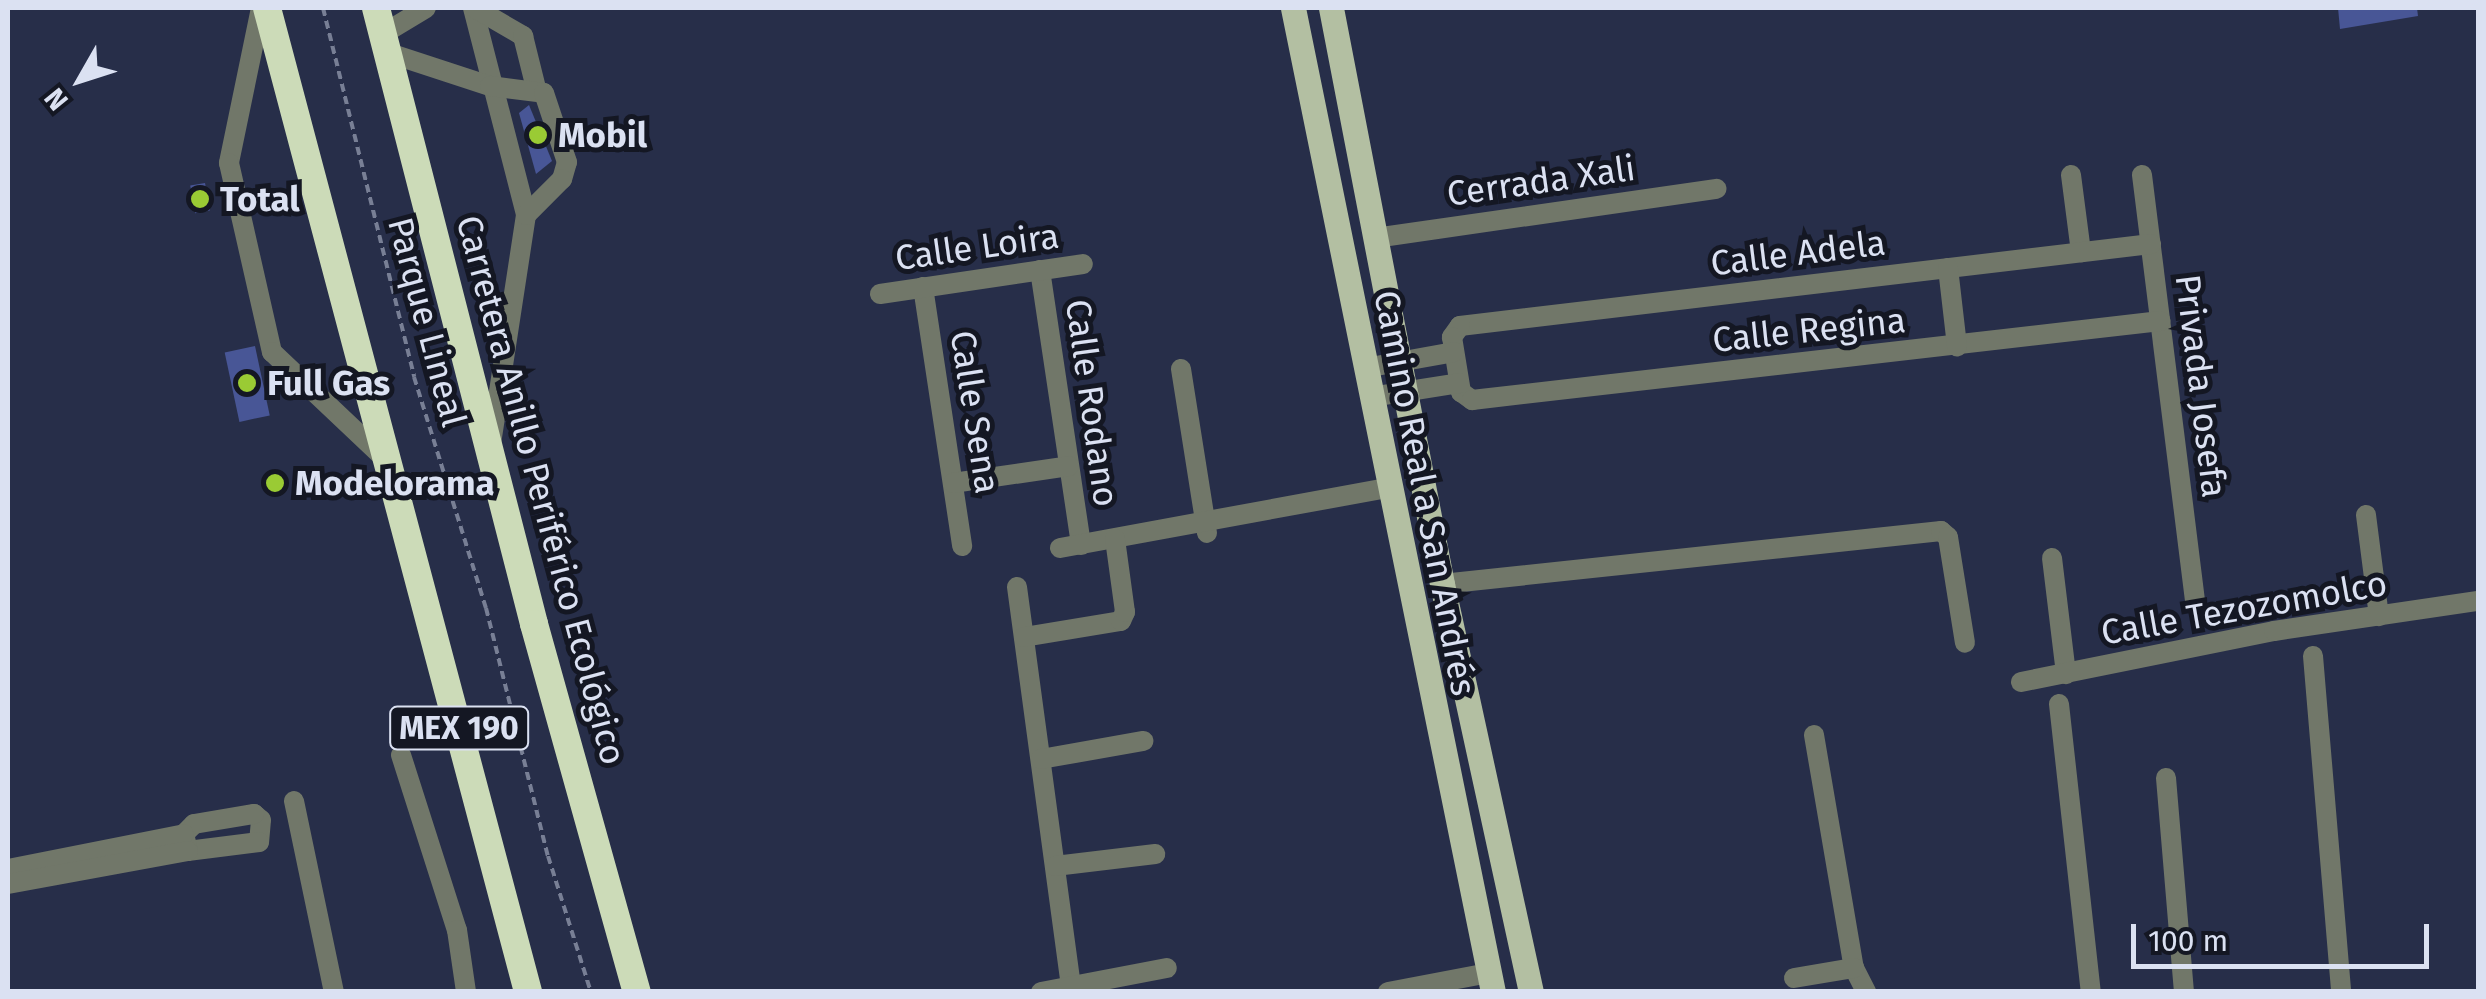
<!DOCTYPE html>
<meta charset="utf-8">
<style>
body{margin:0}
#map{position:relative;width:2486px;height:999px;overflow:hidden;background:#272e49;font-family:"Fira Sans",sans-serif}
div>[style]{position:absolute}
.building>*{inset:0;background:#485696;transform-origin:0 0}
.path>*{height:4px;margin-top:-2px;transform-origin:0;background:repeating-linear-gradient(90deg,#787f95 0 8px,transparent 0 13px)}
.minor>*{height:20px;margin:-10px;padding:0 10px;transform-origin:10px;border-radius:10px;background:#717769}
.major>*{height:25px;margin:-12.5px;padding:0 12.5px;transform-origin:12.5px;border-radius:12.5px;background:#b3bfa2}
.highway>*{height:28px;margin:-14px;padding:0 14px;transform-origin:14px;border-radius:14px;background:#ccdbb8}
.dots>*{width:28px;height:28px;translate:-50% -50%;box-sizing:border-box;border:5px solid #141723;border-radius:50%}
span{translate:-50% -50%;white-space:nowrap;text-align:center;line-height:1.15;-webkit-text-stroke:10px #141723;paint-order:stroke}
.shield-label span{padding:2px 8px;background:#141723;border:2px solid;border-radius:8px;-webkit-text-stroke-width:0}
.shield-label{font-size:32px;color:#dbe1f2;font-weight:700}
.poi-label{font-size:35px;color:#dbe1f2;font-weight:700}
.left{translate:0 -50%;text-align:left}
.street-label{font-size:35px;color:#dbe1f2}
.frame{position:absolute;inset:0;border:10px solid #dbe1f2;pointer-events:none}
.north{position:absolute;left:30px;top:30px;width:100px;height:100px;-webkit-text-stroke:8px #141723;paint-order:stroke;rotate:231deg;font-size:28px;font-weight:700;line-height:40px;text-align:center;color:#dbe1f2}
.north::after{content:'';display:block;margin:auto;width:35px;height:45px;background:#dbe1f2;clip-path:polygon(50% 0,100% 100%,50% 72%,0 100%)}
.scale{position:absolute;left:2131px;top:924px;width:298px;height:45px;box-sizing:border-box;border:5px solid #dbe1f2;border-top:0;padding-left:12px;font-size:30px;line-height:35px;white-space:nowrap;color:#dbe1f2;-webkit-text-stroke:8px #141723;paint-order:stroke}
</style>
<div id="map">
<div class="building">
<i style="clip-path:polygon(2338px 8px,2417px 8px,2418px 16px,2340px 29px)"></i>
<i style="clip-path:polygon(529px 105px,552px 161px,536px 174px,519px 113px)"></i>
<i style="left:205px;top:183px;width:28px;height:15px;rotate:80deg"></i>
<i style="left:255px;top:346px;width:71px;height:31px;rotate:78deg"></i>
</div>
<div class="path">
<i style="left:323px;top:8px;width:380px;rotate:76.1deg"></i>
<i style="left:414px;top:377px;width:242px;rotate:72.7deg"></i>
<i style="left:486px;top:608px;width:256px;rotate:76deg"></i>
<i style="left:548px;top:856px;width:143px;rotate:72.5deg"></i>
</div>
<div class="minor">
<i style="left:261px;top:8px;width:158px;rotate:101.7deg"></i>
<i style="left:229px;top:163px;width:194px;rotate:77.2deg"></i>
<i style="left:272px;top:352px;width:156px;rotate:43.4deg"></i>
<i style="left:473px;top:8px;width:214px;rotate:75.6deg"></i>
<i style="left:526px;top:215px;width:231px;rotate:98.7deg"></i>
<i style="left:475px;top:8px;width:56px;rotate:30.3deg"></i>
<i style="left:523px;top:36px;width:54px;rotate:76deg"></i>
<i style="left:383px;top:34px;width:50px;rotate:-31.2deg"></i>
<i style="left:389px;top:53px;width:106px;rotate:18.1deg"></i>
<i style="left:490px;top:86px;width:54px;rotate:7.4deg"></i>
<i style="left:544px;top:93px;width:73px;rotate:71.6deg"></i>
<i style="left:567px;top:162px;width:18px;rotate:106deg"></i>
<i style="left:562px;top:179px;width:51px;rotate:135deg"></i>
<i style="left:2071px;top:175px;width:78px;rotate:82.6deg"></i>
<i style="left:2142px;top:175px;width:434px;rotate:82.9deg"></i>
<i style="left:1375px;top:238px;width:345px;rotate:-8.2deg"></i>
<i style="left:2151px;top:244px;width:696px;rotate:173.23deg"></i>
<i style="left:1460px;top:326px;width:14px;rotate:126deg"></i>
<i style="left:1452px;top:337px;width:56px;rotate:80.7deg"></i>
<i style="left:1461px;top:392px;width:14px;rotate:36deg"></i>
<i style="left:1472px;top:400px;width:693px;rotate:-6.55deg"></i>
<i style="left:1948px;top:268px;width:79px;rotate:83.4deg"></i>
<i style="left:1040px;top:270px;width:278px;rotate:81.5deg"></i>
<i style="left:923px;top:287px;width:262px;rotate:81.4deg"></i>
<i style="left:880px;top:294px;width:205px;rotate:-8.4deg"></i>
<i style="left:1365px;top:368px;width:90px;rotate:-10.2deg"></i>
<i style="left:1181px;top:369px;width:166px;rotate:81deg"></i>
<i style="left:1371px;top:397px;width:89px;rotate:-9deg"></i>
<i style="left:953px;top:483px;width:117px;rotate:-8.3deg"></i>
<i style="left:2366px;top:515px;width:102px;rotate:82.7deg"></i>
<i style="left:1060px;top:548px;width:333px;rotate:-10.4deg"></i>
<i style="left:2052px;top:558px;width:117px;rotate:83.1deg"></i>
<i style="left:1442px;top:584px;width:502px;rotate:-6.06deg"></i>
<i style="left:1941px;top:531px;width:9px;rotate:41deg"></i>
<i style="left:1948px;top:537px;width:107px;rotate:80.9deg"></i>
<i style="left:1017px;top:587px;width:403px;rotate:82.3deg"></i>
<i style="left:1024px;top:637px;width:98px;rotate:-9.4deg"></i>
<i style="left:1121px;top:621px;width:10px;rotate:-66deg"></i>
<i style="left:1125px;top:612px;width:74px;rotate:-97.8deg"></i>
<i style="left:2313px;top:656px;width:337px;rotate:85.2deg"></i>
<i style="left:2021px;top:682px;width:258px;rotate:-11.4deg"></i>
<i style="left:2274px;top:631px;width:206px;rotate:-8.4deg"></i>
<i style="left:2059px;top:704px;width:290px;rotate:83.7deg"></i>
<i style="left:1814px;top:735px;width:236px;rotate:80.3deg"></i>
<i style="left:1854px;top:968px;width:27px;rotate:63deg"></i>
<i style="left:401px;top:755px;width:184px;rotate:72.3deg"></i>
<i style="left:457px;top:930px;width:63px;rotate:81.7deg"></i>
<i style="left:1041px;top:759px;width:104px;rotate:-10deg"></i>
<i style="left:2166px;top:778px;width:215px;rotate:85.2deg"></i>
<i style="left:294px;top:801px;width:195px;rotate:78.2deg"></i>
<i style="left:254px;top:814px;width:9px;rotate:41deg"></i>
<i style="left:261px;top:820px;width:22px;rotate:95deg"></i>
<i style="left:259px;top:842px;width:72px;rotate:172.8deg"></i>
<i style="left:188px;top:851px;width:17px;rotate:-103deg"></i>
<i style="left:184px;top:834px;width:14px;rotate:-45deg"></i>
<i style="left:194px;top:824px;width:61px;rotate:-9.5deg"></i>
<i style="left:1055px;top:866px;width:101px;rotate:-6.8deg"></i>
<i style="left:8px;top:869px;width:179px;rotate:-11.2deg"></i>
<i style="left:8px;top:884px;width:183px;rotate:-10.4deg"></i>
<i style="left:1794px;top:978px;width:61px;rotate:-9.5deg"></i>
<i style="left:1041px;top:992px;width:128px;rotate:-10.8deg"></i>
<i style="left:1388px;top:992px;width:103px;rotate:-10.7deg"></i>
</div>
<div class="major">
<i style="left:1293px;top:8px;width:1004px;rotate:78.51deg"></i>
<i style="left:1331px;top:8px;width:587px;rotate:79.09deg"></i>
<i style="left:1442px;top:584px;width:418px;rotate:77.7deg"></i>
</div>
<div class="highway">
<i style="left:267px;top:8px;width:1018px;rotate:75.14deg"></i>
<i style="left:376px;top:8px;width:636px;rotate:75.61deg"></i>
<i style="left:534px;top:624px;width:382px;rotate:74.4deg"></i>
</div>
<div class="dots">
<i style="left:538px;top:135px;background:#9acb34"></i>
<i style="left:200px;top:199px;background:#9acb34"></i>
<i style="left:247px;top:383px;background:#9acb34"></i>
<i style="left:275px;top:483px;background:#9acb34"></i>
</div>
<div class="shield-label">
<span style="left:459px;top:728px">MEX 190</span>
</div>
<div class="poi-label">
<span class="left" style="left:558px;top:135px">Mobil</span>
<span class="left" style="left:220px;top:199px">Total</span>
<span class="left" style="left:267px;top:383px">Full Gas</span>
<span class="left" style="left:295px;top:483px">Modelorama</span>
</div>
<div class="street-label">
<span style="left:1541px;top:181px;rotate:-8deg">Cerrada Xali</span>
<span style="left:977px;top:247px;rotate:-8deg">Calle Loira</span>
<span style="left:1798px;top:253px;rotate:-7deg">Calle Adela</span>
<span style="left:427px;top:322px;rotate:75deg">Parque Lineal</span>
<span style="left:1809px;top:330px;rotate:-6deg">Calle Regina</span>
<span style="left:2201px;top:386px;rotate:83deg">Privada Josefa</span>
<span style="left:1092px;top:403px;rotate:82deg">Calle Rodano</span>
<span style="left:975px;top:412px;rotate:81deg">Calle Sena</span>
<span style="left:541px;top:490px;rotate:75deg">Carretera Anillo Periférico Ecológico</span>
<span style="left:1425px;top:493px;rotate:79deg">Camino Real a San Andrés</span>
<span style="left:2244px;top:608px;rotate:-10deg">Calle Tezozomolco</span>
</div>
<div class="frame"></div>
<div class="north">N</div>
<div class="scale">100 m</div>
</div>
